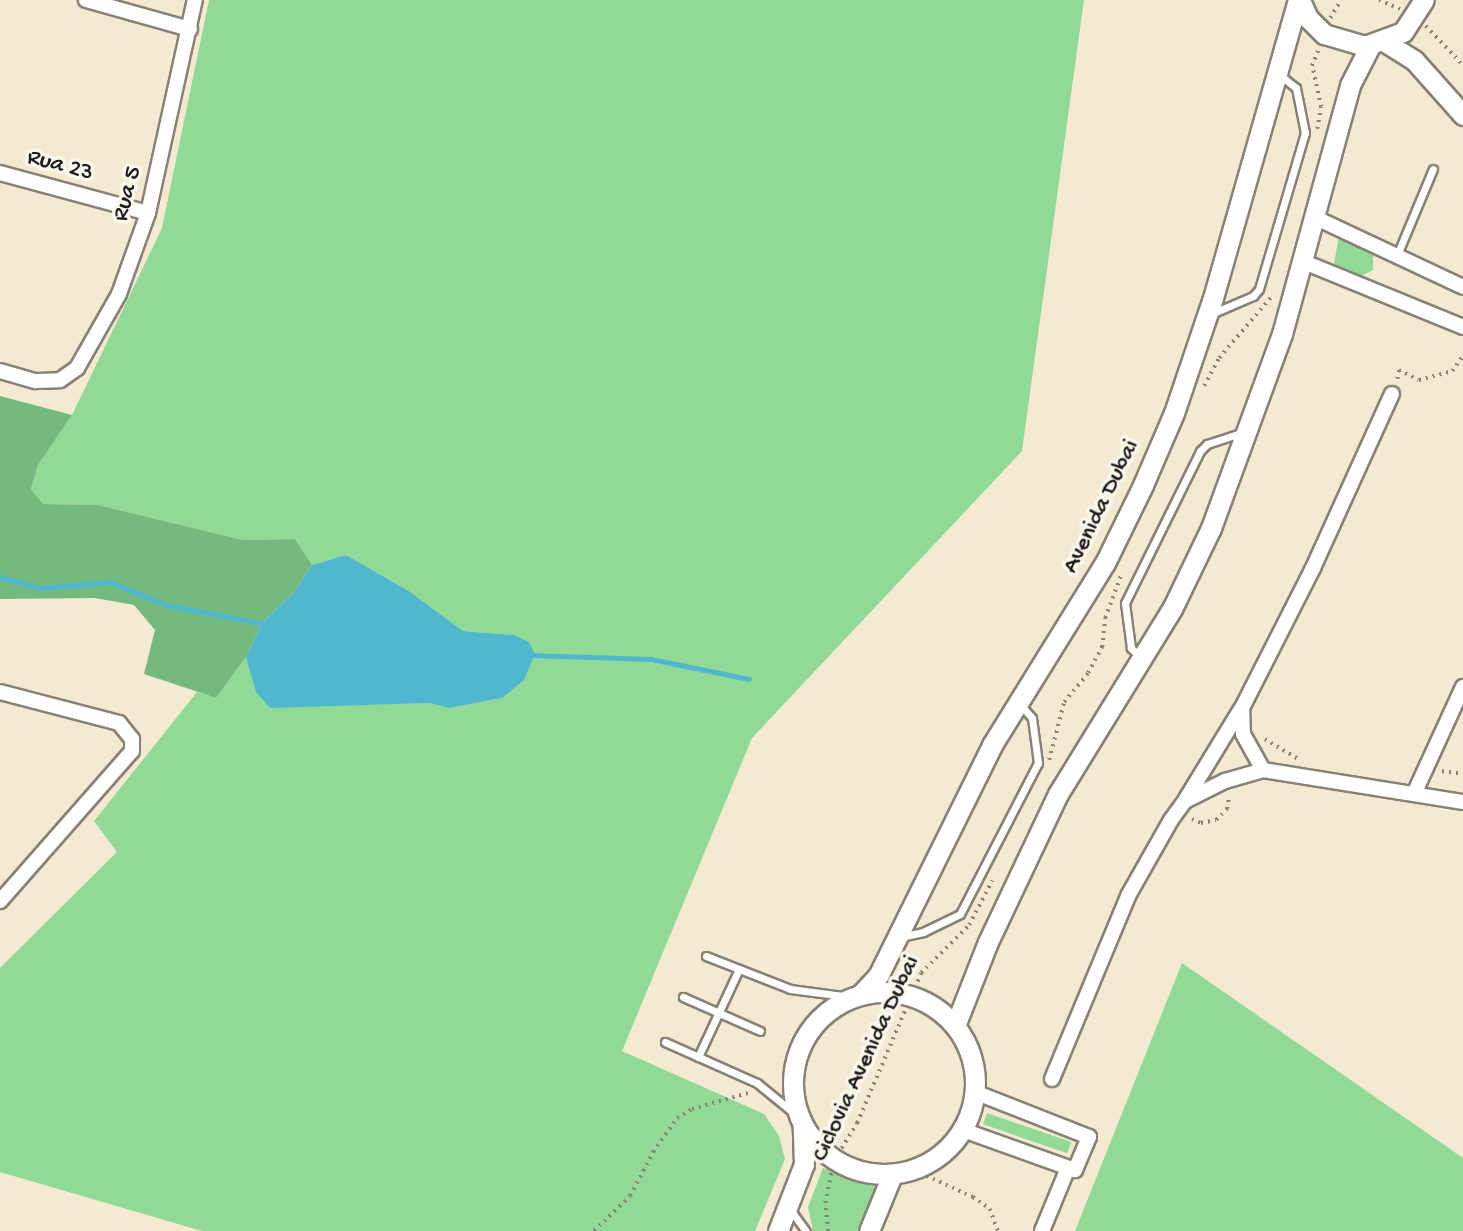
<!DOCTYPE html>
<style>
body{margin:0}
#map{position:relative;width:1463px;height:1231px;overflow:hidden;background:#f4e9d1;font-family:"Gochi Hand",sans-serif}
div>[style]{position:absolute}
.green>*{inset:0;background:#91da95;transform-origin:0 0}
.forest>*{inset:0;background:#74ba7e}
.water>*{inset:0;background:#50b7cf}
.stream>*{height:5px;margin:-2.5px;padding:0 2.5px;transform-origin:2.5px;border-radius:2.5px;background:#50b7cf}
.path>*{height:3.5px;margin-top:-1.75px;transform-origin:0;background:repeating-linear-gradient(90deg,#888276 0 2px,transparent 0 7px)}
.roads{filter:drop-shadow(2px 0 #888276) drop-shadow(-2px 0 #888276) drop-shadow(0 2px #888276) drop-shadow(0 -2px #888276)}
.lane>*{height:7px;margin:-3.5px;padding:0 3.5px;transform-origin:3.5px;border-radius:3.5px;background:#fff}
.street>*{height:14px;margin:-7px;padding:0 7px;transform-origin:7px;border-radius:7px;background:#fff}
.secondary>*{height:19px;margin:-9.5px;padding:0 9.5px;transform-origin:9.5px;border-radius:9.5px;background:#fff}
.secondary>.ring{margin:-9.5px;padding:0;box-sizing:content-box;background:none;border:19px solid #fff;border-radius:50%}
span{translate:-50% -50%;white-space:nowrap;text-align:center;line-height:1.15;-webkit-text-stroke:7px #fbf7ec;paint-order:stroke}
.street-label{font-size:24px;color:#1c1c1c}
</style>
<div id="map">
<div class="green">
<i style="clip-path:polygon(209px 0,1084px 0,1022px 451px,752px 738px,622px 1051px,764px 1114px,779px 1136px,785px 1159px,755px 1231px,202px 1231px,0 1172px,0 968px,117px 852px,94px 821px,197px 692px,216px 698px,246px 657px,270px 707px,430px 703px,449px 708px,502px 698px,514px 635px,463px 631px,409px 591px,346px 555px,312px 565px,295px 539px,243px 540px,98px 505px,43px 504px,31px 489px,38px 465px,72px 415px,162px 228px)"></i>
<i style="clip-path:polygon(1339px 236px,1373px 251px,1373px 270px,1361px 276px,1334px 264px)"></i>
<i style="clip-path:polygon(1182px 963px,1463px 1158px,1463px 1231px,1075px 1231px)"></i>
<i style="left:987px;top:1113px;width:89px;height:12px;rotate:19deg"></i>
<i style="clip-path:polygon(823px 1168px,876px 1187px,857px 1231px,813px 1231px,808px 1207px)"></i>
</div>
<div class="forest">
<i style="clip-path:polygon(0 396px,72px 415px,38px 465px,31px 489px,43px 504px,98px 505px,243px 540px,295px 539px,312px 565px,295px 591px,262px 623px,246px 657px,216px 698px,144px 674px,155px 630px,134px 605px,95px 598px,0 599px)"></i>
</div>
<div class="water">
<i style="clip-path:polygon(346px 555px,409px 591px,463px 631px,514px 635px,529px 642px,535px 654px,524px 680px,502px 698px,449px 708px,430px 703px,270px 708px,256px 692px,246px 657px,262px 623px,295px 591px,312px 565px)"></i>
</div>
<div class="stream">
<i style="left:0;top:577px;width:41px;rotate:15.4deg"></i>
<i style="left:40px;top:588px;width:70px;rotate:-4.9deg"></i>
<i style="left:110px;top:582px;width:61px;rotate:22deg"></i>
<i style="left:167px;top:605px;width:101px;rotate:10.9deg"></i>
<i style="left:530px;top:655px;width:121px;rotate:1.9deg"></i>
<i style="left:651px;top:659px;width:100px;rotate:11.5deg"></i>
</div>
<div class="path">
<i style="left:1379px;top:0;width:23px;rotate:23deg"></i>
<i style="left:1330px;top:18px;width:21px;rotate:-59deg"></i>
<i style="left:1426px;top:26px;width:54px;rotate:46.5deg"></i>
<i style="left:1317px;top:129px;width:22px;rotate:-80deg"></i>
<i style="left:1321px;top:107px;width:42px;rotate:-102.4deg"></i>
<i style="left:1312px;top:66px;width:19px;rotate:-69deg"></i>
<i style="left:1397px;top:379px;width:9px;rotate:-77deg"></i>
<i style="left:1399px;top:370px;width:22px;rotate:27deg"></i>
<i style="left:1419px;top:380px;width:34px;rotate:-15deg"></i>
<i style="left:1452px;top:371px;width:19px;rotate:-54deg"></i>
<i style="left:1204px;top:386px;width:32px;rotate:-62deg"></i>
<i style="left:1219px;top:358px;width:83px;rotate:-49.4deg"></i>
<i style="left:1265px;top:739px;width:41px;rotate:31deg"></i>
<i style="left:1049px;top:760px;width:60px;rotate:-75.5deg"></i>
<i style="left:1064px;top:702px;width:38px;rotate:-50deg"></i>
<i style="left:1088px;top:673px;width:30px;rotate:-62deg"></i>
<i style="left:1102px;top:647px;width:29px;rotate:-84deg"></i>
<i style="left:1105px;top:618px;width:46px;rotate:-69.6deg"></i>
<i style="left:1442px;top:771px;width:21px;rotate:8deg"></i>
<i style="left:1192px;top:819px;width:10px;rotate:24deg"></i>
<i style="left:1201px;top:823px;width:15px;rotate:-11deg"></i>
<i style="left:1216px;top:820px;width:16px;rotate:-45deg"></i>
<i style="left:1227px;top:809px;width:13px;rotate:-81deg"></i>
<i style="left:914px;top:1170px;width:65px;rotate:24.6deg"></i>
<i style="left:973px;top:1197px;width:21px;rotate:35deg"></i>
<i style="left:990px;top:1209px;width:23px;rotate:70deg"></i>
<i style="left:594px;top:1231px;width:50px;rotate:-44.2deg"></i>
<i style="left:630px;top:1196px;width:50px;rotate:-62.4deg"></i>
<i style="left:653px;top:1152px;width:42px;rotate:-54.8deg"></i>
<i style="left:677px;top:1118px;width:17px;rotate:-31deg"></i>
<i style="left:692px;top:1109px;width:61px;rotate:-16.1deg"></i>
<i style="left:828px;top:1231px;width:28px;rotate:-96deg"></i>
<i style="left:825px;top:1203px;width:44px;rotate:-78.2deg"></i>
<i style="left:834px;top:1160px;width:44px;rotate:-58.1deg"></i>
<i style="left:857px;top:1123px;width:163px;rotate:-66.9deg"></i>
<i style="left:921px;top:973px;width:68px;rotate:-45deg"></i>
<i style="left:969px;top:925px;width:50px;rotate:-62.4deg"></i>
</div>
<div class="roads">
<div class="lane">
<i style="left:1397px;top:255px;width:93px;rotate:-67.3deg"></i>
<i style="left:1211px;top:314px;width:46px;rotate:-23.2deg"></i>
<i style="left:1253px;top:296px;width:9px;rotate:-49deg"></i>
<i style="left:1259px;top:289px;width:163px;rotate:-73.6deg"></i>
<i style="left:1305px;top:133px;width:46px;rotate:-101.3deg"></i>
<i style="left:1296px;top:88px;width:22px;rotate:-141deg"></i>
<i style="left:1140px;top:657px;width:13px;rotate:-135deg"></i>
<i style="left:1131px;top:648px;width:45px;rotate:-97.6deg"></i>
<i style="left:1125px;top:603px;width:169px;rotate:-63.7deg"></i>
<i style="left:1200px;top:451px;width:10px;rotate:-45deg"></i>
<i style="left:1207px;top:444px;width:38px;rotate:-18deg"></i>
<i style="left:900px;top:937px;width:24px;rotate:-12deg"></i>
<i style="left:923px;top:932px;width:41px;rotate:-25.9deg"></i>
<i style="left:960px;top:914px;width:170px;rotate:-62.7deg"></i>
<i style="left:1038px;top:763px;width:45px;rotate:-97.6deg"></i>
<i style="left:1032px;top:718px;width:18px;rotate:-131deg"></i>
<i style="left:706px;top:956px;width:90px;rotate:21.4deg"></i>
<i style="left:790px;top:989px;width:63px;rotate:7.4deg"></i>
<i style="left:683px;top:997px;width:84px;rotate:23.8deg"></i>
<i style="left:665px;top:1042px;width:101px;rotate:24deg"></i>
<i style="left:757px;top:1083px;width:55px;rotate:39.1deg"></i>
<i style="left:698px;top:1057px;width:97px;rotate:-65deg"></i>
<i style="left:789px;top:1208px;width:29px;rotate:54deg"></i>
</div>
<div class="street">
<i style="left:86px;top:0;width:108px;rotate:15.6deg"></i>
<i style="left:0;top:173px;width:153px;rotate:15.1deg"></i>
<i style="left:1316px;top:218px;width:162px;rotate:25.1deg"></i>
<i style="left:1304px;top:262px;width:172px;rotate:22.2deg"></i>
<i style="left:0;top:371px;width:37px;rotate:16deg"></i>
<i style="left:36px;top:381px;width:24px;rotate:-2deg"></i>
<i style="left:60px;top:380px;width:21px;rotate:-35deg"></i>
<i style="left:77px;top:368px;width:85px;rotate:-60.4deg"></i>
<i style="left:119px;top:294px;width:86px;rotate:-70.3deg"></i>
<i style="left:148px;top:213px;width:218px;rotate:-77.6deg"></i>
<i style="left:0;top:692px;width:123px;rotate:14.6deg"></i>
<i style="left:119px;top:723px;width:21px;rotate:51deg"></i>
<i style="left:132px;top:739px;width:12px;rotate:90deg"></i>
<i style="left:132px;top:751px;width:200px;rotate:131.3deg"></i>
<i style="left:1263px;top:770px;width:203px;rotate:9.1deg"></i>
<i style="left:1414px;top:794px;width:118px;rotate:-65.4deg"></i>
<i style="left:1186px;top:799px;width:105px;rotate:-58.6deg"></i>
<i style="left:1052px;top:1079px;width:198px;rotate:-67.4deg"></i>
<i style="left:1128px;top:896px;width:87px;rotate:-60.5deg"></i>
<i style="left:1171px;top:820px;width:24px;rotate:-54deg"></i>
<i style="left:1185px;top:801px;width:45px;rotate:-26.6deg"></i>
<i style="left:1225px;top:781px;width:40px;rotate:-16deg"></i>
<i style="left:1263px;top:770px;width:41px;rotate:-119.1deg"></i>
<i style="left:1243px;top:734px;width:26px;rotate:-92deg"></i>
<i style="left:1242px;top:708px;width:157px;rotate:-63.1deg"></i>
<i style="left:1313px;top:568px;width:191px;rotate:-65.6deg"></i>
<i style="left:963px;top:1130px;width:119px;rotate:19.7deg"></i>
<i style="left:1075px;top:1170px;width:36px;rotate:-67deg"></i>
<i style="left:1089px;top:1137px;width:123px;rotate:-158.5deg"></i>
<i style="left:1042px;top:1231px;width:68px;rotate:-67.6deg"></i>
</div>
<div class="secondary">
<i style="left:1300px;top:0;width:20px;rotate:66deg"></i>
<i style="left:1308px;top:18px;width:23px;rotate:45deg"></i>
<i style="left:1324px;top:34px;width:43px;rotate:16.3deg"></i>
<i style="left:1365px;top:46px;width:40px;rotate:-20.2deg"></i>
<i style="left:1403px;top:32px;width:38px;rotate:-57deg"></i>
<i style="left:1385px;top:42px;width:34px;rotate:32deg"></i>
<i style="left:1414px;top:60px;width:74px;rotate:48.3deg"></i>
<i class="ring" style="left:793px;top:992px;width:163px;height:163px"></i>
<i style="left:861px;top:994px;width:25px;rotate:-47deg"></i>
<i style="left:878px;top:976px;width:258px;rotate:-63.7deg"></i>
<i style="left:992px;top:745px;width:214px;rotate:-58.2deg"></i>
<i style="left:1105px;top:563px;width:87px;rotate:-64deg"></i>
<i style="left:1143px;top:485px;width:78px;rotate:-66.7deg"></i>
<i style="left:1174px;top:413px;width:121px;rotate:-71.3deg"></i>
<i style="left:1213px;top:298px;width:310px;rotate:-74.1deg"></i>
<i style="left:955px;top:1026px;width:90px;rotate:-68.6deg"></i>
<i style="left:988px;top:942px;width:164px;rotate:-64.7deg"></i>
<i style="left:1058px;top:794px;width:217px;rotate:-58.4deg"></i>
<i style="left:1172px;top:609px;width:90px;rotate:-64.3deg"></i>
<i style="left:1211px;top:528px;width:207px;rotate:-69.9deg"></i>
<i style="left:1282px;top:334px;width:258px;rotate:-74.7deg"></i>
<i style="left:1350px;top:85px;width:46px;rotate:-62.9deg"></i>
<i style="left:778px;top:1231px;width:72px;rotate:-68.8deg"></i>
<i style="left:804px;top:1164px;width:38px;rotate:-92deg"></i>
<i style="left:869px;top:1231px;width:61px;rotate:-67.7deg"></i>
</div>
</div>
<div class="street-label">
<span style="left:60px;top:166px;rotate:15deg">Rua 23</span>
<span style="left:128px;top:194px;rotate:-75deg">Rua 5</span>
<span style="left:1102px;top:507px;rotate:-64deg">Avenida Dubai</span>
<span style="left:867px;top:1059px;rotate:-65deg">Ciclovia Avenida Dubai</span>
</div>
</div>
